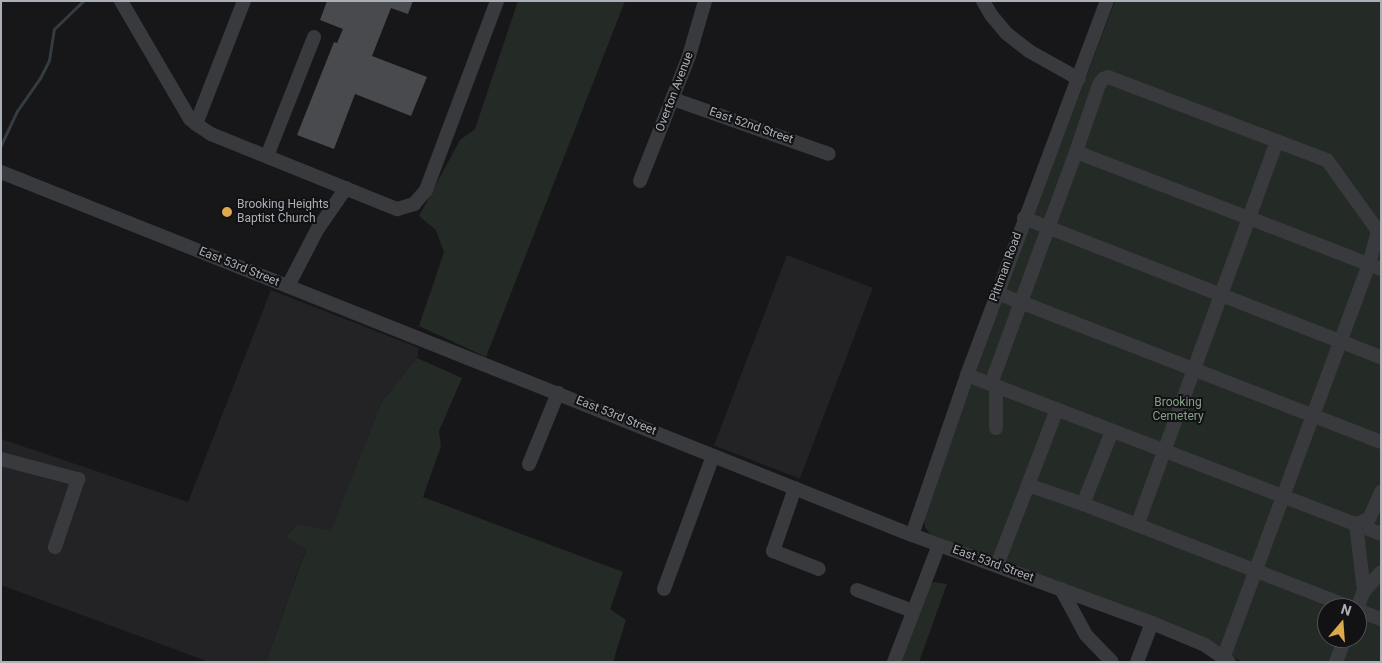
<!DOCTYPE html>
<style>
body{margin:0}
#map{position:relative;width:1382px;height:663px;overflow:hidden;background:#171719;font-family:Roboto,sans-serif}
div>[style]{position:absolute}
.built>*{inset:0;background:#232326;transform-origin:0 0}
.green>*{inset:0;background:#242a25}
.stream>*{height:3px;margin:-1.5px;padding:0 1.5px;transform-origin:1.5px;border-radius:1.5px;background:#343c42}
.building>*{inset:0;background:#494a4e}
.minor>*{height:14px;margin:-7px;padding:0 7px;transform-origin:7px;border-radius:7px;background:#393a3d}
.dots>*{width:14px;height:14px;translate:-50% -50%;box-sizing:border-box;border:2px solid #121214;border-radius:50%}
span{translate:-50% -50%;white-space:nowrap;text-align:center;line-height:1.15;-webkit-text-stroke:4px #121214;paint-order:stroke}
.street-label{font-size:12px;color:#abafb7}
.poi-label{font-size:12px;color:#abafb7}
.left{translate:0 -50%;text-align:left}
.park-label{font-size:12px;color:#84a086}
.frame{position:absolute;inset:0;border:2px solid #abafb7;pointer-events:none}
.north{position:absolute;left:1317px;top:598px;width:50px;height:50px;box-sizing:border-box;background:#121214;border:1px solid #4f5155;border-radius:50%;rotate:18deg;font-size:14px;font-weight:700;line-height:20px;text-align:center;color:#abafb7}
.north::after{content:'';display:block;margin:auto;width:18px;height:22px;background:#dca94c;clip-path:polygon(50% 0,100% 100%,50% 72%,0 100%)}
</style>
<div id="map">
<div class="built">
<i style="left:787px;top:255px;width:92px;height:204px;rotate:21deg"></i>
<i style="clip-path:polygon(271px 290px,419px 348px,417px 358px,382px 401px,331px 532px,298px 524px,285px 537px,306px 548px,266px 662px,209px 662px,1px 585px,1px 439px,188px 502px)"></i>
</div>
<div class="green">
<i style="clip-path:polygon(518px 1px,625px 1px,486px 357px,419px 326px,444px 252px,436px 230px,419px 216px,460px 140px,475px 129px)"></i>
<i style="clip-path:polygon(evenodd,1115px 1px,1381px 1px,1381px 662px,1242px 662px,1202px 638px,930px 534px,925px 527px,924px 519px,979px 359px,1115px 1px,1327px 608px,1357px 608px,1357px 638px,1327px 638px,1327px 608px)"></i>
<i style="clip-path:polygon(417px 358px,462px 378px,439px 431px,441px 446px,423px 497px,623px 572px,610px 609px,626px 620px,613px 662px,266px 662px,306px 549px,285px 537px,298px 524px,331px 531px,382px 401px)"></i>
<i style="clip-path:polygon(933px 582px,947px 584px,919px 662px,898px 662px,922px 598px)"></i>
</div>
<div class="stream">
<i style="left:1px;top:145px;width:38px;rotate:-65deg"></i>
<i style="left:17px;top:111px;width:40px;rotate:-55.1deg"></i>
<i style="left:40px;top:78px;width:20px;rotate:-63deg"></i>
<i style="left:49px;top:60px;width:31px;rotate:-81deg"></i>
<i style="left:54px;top:29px;width:40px;rotate:-44deg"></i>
</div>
<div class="building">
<i style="clip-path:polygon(327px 1px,413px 1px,408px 14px,391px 8px,372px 56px,427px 77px,411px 116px,355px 94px,334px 149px,297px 135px,334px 42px,337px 43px,343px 29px,320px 20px)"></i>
</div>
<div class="minor">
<i style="left:121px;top:1px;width:137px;rotate:59.7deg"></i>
<i style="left:190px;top:119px;width:8px;rotate:40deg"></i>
<i style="left:196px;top:124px;width:18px;rotate:34deg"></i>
<i style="left:211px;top:134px;width:201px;rotate:22deg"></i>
<i style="left:397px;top:209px;width:18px;rotate:-16deg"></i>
<i style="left:414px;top:204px;width:18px;rotate:-49deg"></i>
<i style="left:426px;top:190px;width:202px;rotate:-69.4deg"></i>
<i style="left:983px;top:1px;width:16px;rotate:60deg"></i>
<i style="left:991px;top:15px;width:23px;rotate:50deg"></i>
<i style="left:1006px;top:33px;width:29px;rotate:38deg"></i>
<i style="left:1029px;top:51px;width:57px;rotate:29.2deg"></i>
<i style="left:673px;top:99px;width:165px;rotate:19.4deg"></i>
<i style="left:196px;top:124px;width:132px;rotate:-68.7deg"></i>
<i style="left:1277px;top:141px;width:82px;rotate:110deg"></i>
<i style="left:1249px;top:218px;width:142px;rotate:21.1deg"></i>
<i style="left:1076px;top:152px;width:71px;rotate:-71.1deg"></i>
<i style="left:1099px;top:85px;width:7px;rotate:-56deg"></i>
<i style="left:1103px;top:79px;width:5px;rotate:-22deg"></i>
<i style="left:1108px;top:77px;width:234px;rotate:20.8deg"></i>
<i style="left:1327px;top:160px;width:87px;rotate:54.3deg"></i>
<i style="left:1378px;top:231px;width:34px;rotate:105deg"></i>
<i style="left:1369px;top:264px;width:420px;rotate:110.3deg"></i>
<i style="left:267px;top:156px;width:128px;rotate:-68.4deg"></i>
<i style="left:1px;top:172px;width:981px;rotate:21.73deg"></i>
<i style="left:912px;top:535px;width:256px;rotate:20.1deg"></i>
<i style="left:1152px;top:623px;width:57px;rotate:22.5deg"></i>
<i style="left:1205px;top:645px;width:29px;rotate:35deg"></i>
<i style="left:640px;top:181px;width:134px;rotate:-68.6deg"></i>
<i style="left:689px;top:56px;width:57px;rotate:-73.8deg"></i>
<i style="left:1024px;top:218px;width:383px;rotate:21.3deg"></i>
<i style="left:288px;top:286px;width:63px;rotate:-62.6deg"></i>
<i style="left:317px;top:230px;width:51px;rotate:-55.4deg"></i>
<i style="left:997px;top:293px;width:412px;rotate:21.2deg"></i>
<i style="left:967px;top:375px;width:443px;rotate:21deg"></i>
<i style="left:991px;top:384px;width:247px;rotate:-69.9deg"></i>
<i style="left:1076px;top:152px;width:185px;rotate:20.9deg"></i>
<i style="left:1249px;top:218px;width:327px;rotate:110deg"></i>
<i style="left:996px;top:428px;width:42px;rotate:-90deg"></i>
<i style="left:1px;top:459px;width:80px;rotate:14.6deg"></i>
<i style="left:78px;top:479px;width:72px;rotate:108.7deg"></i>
<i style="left:529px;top:464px;width:77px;rotate:-67.8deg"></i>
<i style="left:1028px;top:485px;width:81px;rotate:-69.1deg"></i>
<i style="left:795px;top:488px;width:67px;rotate:109.2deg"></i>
<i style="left:773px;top:551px;width:49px;rotate:21.4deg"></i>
<i style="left:1083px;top:504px;width:79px;rotate:-68.3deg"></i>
<i style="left:912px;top:535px;width:169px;rotate:-71deg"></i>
<i style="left:967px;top:375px;width:399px;rotate:-69.5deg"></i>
<i style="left:997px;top:565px;width:86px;rotate:-68.8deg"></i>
<i style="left:1028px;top:485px;width:58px;rotate:19.1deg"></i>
<i style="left:1083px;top:504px;width:288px;rotate:21.1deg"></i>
<i style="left:664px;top:589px;width:142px;rotate:-69.8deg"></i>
<i style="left:1061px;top:589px;width:52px;rotate:61.5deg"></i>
<i style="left:1086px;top:635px;width:37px;rotate:46deg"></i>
<i style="left:857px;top:590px;width:60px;rotate:20.6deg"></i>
<i style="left:1364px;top:591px;width:67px;rotate:-96.8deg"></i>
<i style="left:1356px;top:524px;width:14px;rotate:-21deg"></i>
<i style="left:1369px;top:519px;width:30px;rotate:-66deg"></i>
<i style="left:1357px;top:608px;width:18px;rotate:-68deg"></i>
<i style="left:1364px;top:591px;width:25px;rotate:-48deg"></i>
<i style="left:1357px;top:610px;width:26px;rotate:21deg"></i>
<i style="left:894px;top:662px;width:125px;rotate:-69deg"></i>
<i style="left:1137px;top:662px;width:42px;rotate:-69deg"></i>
<i style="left:1336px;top:662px;width:26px;rotate:-69deg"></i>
</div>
<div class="dots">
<i style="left:227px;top:212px;background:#dca94c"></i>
</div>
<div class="street-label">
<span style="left:675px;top:92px;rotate:-69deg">Overton Avenue</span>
<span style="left:751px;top:126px;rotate:19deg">East 52nd Street</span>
<span style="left:239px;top:267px;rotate:22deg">East 53rd Street</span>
<span style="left:1006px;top:267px;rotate:-70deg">Pittman Road</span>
<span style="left:616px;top:416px;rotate:22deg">East 53rd Street</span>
<span style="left:993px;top:564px;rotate:20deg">East 53rd Street</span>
</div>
<div class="poi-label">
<span class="left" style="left:237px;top:212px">Brooking Heights<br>Baptist Church</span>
</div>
<div class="park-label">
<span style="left:1178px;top:410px">Brooking<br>Cemetery</span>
</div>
<div class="frame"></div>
<div class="north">N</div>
</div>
